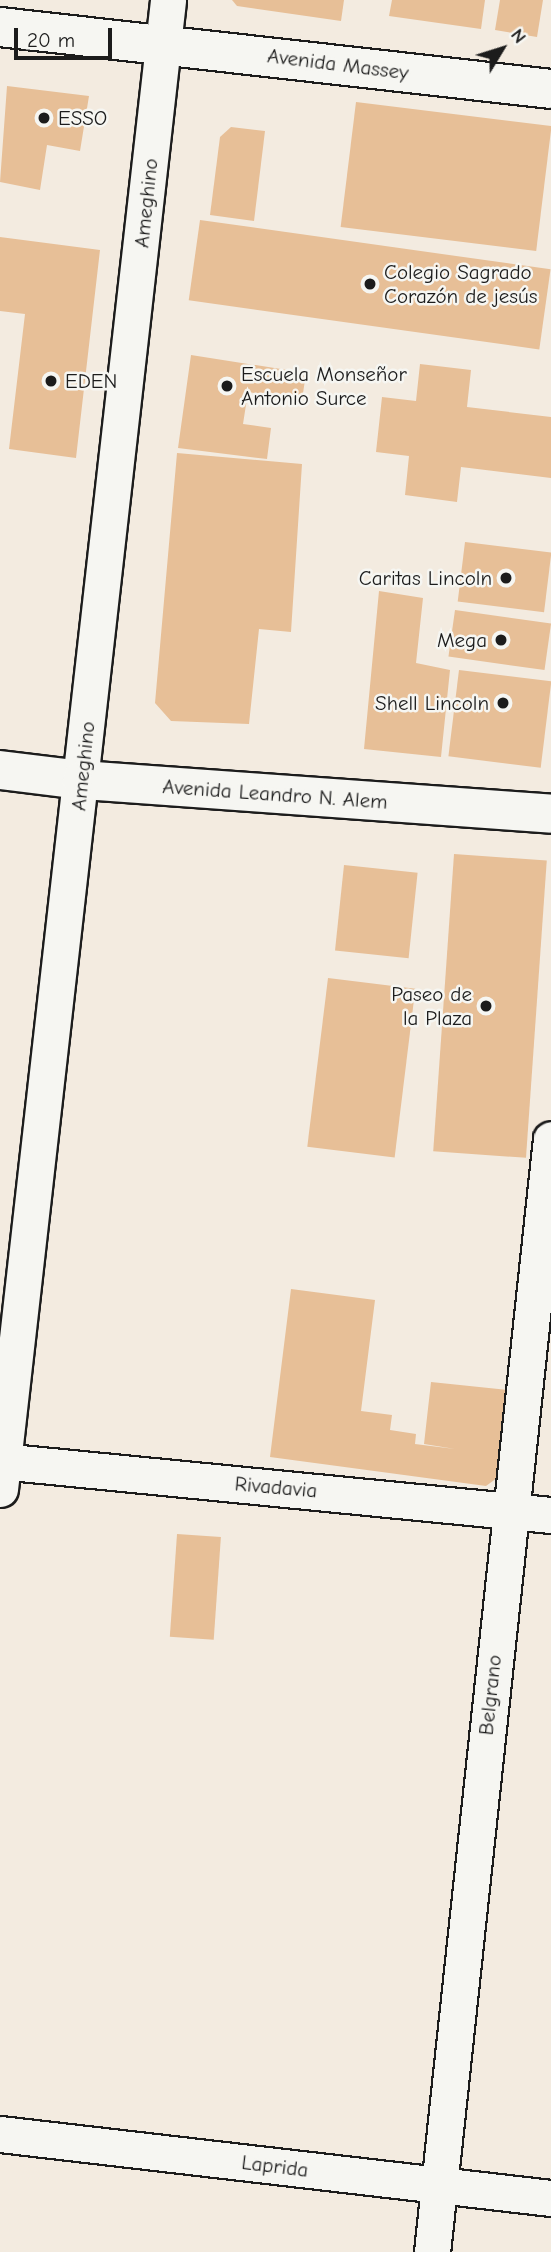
<!DOCTYPE html>
<meta charset="utf-8">
<style>
body{margin:0}
#map{position:relative;width:551px;height:2252px;overflow:hidden;background:#f3ebe0;font-family:"Comic Neue",sans-serif}
div>[style]{position:absolute}
.building>*{inset:0;background:#e7bf97;transform-origin:0 0}
.roads{filter:drop-shadow(2px 0 #1c1c1c) drop-shadow(-2px 0 #1c1c1c) drop-shadow(0 2px #1c1c1c) drop-shadow(0 -2px #1c1c1c)}
.street>*{height:35px;margin:-17.5px;padding:0 17.5px;transform-origin:17.5px;border-radius:17.5px;background:#f6f6f2}
.secondary>*{height:38px;margin:-19px;padding:0 19px;transform-origin:19px;border-radius:19px;background:#f6f6f2}
.dots>*{width:19px;height:19px;translate:-50% -50%;box-sizing:border-box;border:4px solid #f6f6f2;border-radius:50%}
span{translate:-50% -50%;white-space:nowrap;text-align:center;line-height:1.15;-webkit-text-stroke:5px #f6f6f2;paint-order:stroke}
.street-label{font-size:21px;color:#1c1c1c}
.poi-label{font-size:21px;color:#1c1c1c}
.left{translate:0 -50%;text-align:left}
.right{translate:-100% -50%;text-align:right}
.north{position:absolute;left:467px;top:14px;width:70px;height:70px;-webkit-text-stroke:5px #f6f6f2;paint-order:stroke;rotate:52deg;font-size:19px;font-weight:700;line-height:28px;text-align:center;color:#1c1c1c}
.north::after{content:'';display:block;margin:auto;width:24px;height:32px;background:#1c1c1c;clip-path:polygon(50% 0,100% 100%,50% 72%,0 100%)}
.scale{position:absolute;left:14px;top:28px;width:98px;height:32px;box-sizing:border-box;border:4px solid #1c1c1c;border-top:0;padding-left:9px;font-size:21px;line-height:24px;white-space:nowrap;color:#1c1c1c;-webkit-text-stroke:5px #f6f6f2;paint-order:stroke}
</style>
<div id="map">
<div class="building">
<i style="clip-path:polygon(232px 0,344px 0,341px 21px,237px 6px)"></i>
<i style="clip-path:polygon(392px 0,485px 0,481px 29px,389px 16px)"></i>
<i style="clip-path:polygon(500px 0,543px 0,537px 37px,495px 30px)"></i>
<i style="clip-path:polygon(7px 86px,89px 96px,80px 151px,47px 145px,40px 190px,0 182px)"></i>
<i style="left:356px;top:102px;width:197px;height:126px;rotate:7deg"></i>
<i style="clip-path:polygon(231px 127px,265px 131px,254px 221px,210px 215px,220px 137px)"></i>
<i style="left:200px;top:220px;width:354px;height:81px;rotate:8deg"></i>
<i style="clip-path:polygon(0 237px,100px 250px,76px 458px,9px 449px,25px 314px,0 311px)"></i>
<i style="clip-path:polygon(191px 355px,306px 373px,302px 400px,248px 392px,243px 424px,271px 428px,267px 459px,178px 448px)"></i>
<i style="clip-path:polygon(420px 364px,471px 370px,467px 407px,551px 417px,551px 478px,461px 467px,457px 502px,405px 495px,409px 456px,376px 452px,382px 397px,416px 401px)"></i>
<i style="clip-path:polygon(177px 453px,302px 464px,291px 632px,259px 629px,249px 724px,171px 721px,155px 703px)"></i>
<i style="left:465px;top:542px;width:87px;height:60px;rotate:7deg"></i>
<i style="clip-path:polygon(379px 591px,423px 598px,416px 663px,450px 670px,441px 757px,364px 749px)"></i>
<i style="left:455px;top:610px;width:97px;height:47px;rotate:8deg"></i>
<i style="left:459px;top:670px;width:93px;height:87px;rotate:7deg"></i>
<i style="left:454px;top:854px;width:93px;height:298px;rotate:4deg"></i>
<i style="left:344px;top:865px;width:74px;height:86px;rotate:6deg"></i>
<i style="left:328px;top:978px;width:88px;height:170px;rotate:7deg"></i>
<i style="clip-path:polygon(291px 1289px,375px 1300px,361px 1411px,392px 1415px,390px 1430px,416px 1434px,415px 1444px,455px 1449px,424px 1444px,431px 1382px,508px 1390px,497px 1478px,486px 1486px,270px 1457px)"></i>
<i style="left:177px;top:1534px;width:44px;height:103px;rotate:4deg"></i>
</div>
<div class="roads">
<div class="street">
<i style="left:0;top:1461px;width:554px;rotate:5.6deg"></i>
<i style="left:0;top:1489px;width:1498px;rotate:-83.56deg"></i>
<i style="left:0;top:2134px;width:555px;rotate:6.63deg"></i>
<i style="left:432px;top:2252px;width:1119px;rotate:-83.9deg"></i>
</div>
<div class="secondary">
<i style="left:0;top:27px;width:554px;rotate:6.42deg"></i>
<i style="left:0;top:770px;width:83px;rotate:7deg"></i>
<i style="left:82px;top:780px;width:470px;rotate:4.1deg"></i>
</div>
</div>
<div class="dots">
<i style="left:44px;top:118px;background:#1c1c1c"></i>
<i style="left:370px;top:284px;background:#1c1c1c"></i>
<i style="left:51px;top:381px;background:#1c1c1c"></i>
<i style="left:227px;top:386px;background:#1c1c1c"></i>
<i style="left:506px;top:578px;background:#1c1c1c"></i>
<i style="left:501px;top:640px;background:#1c1c1c"></i>
<i style="left:503px;top:703px;background:#1c1c1c"></i>
<i style="left:486px;top:1006px;background:#1c1c1c"></i>
</div>
<div class="street-label">
<span style="left:338px;top:64px;rotate:7deg">Avenida Massey</span>
<span style="left:146px;top:203px;rotate:-84deg">Ameghino</span>
<span style="left:83px;top:766px;rotate:-84deg">Ameghino</span>
<span style="left:275px;top:794px;rotate:4deg">Avenida Leandro N. Alem</span>
<span style="left:276px;top:1487px;rotate:5deg">Rivadavia</span>
<span style="left:490px;top:1695px;rotate:-84deg">Belgrano</span>
<span style="left:275px;top:2166px;rotate:7deg">Laprida</span>
</div>
<div class="poi-label">
<span class="left" style="left:58px;top:118px">ESSO</span>
<span class="left" style="left:384px;top:284px">Colegio Sagrado<br>Corazón de jesús</span>
<span class="left" style="left:241px;top:386px">Escuela Monseñor<br>Antonio Surce</span>
<span class="left" style="left:65px;top:381px">EDEN</span>
<span class="right" style="left:492px;top:578px">Caritas Lincoln</span>
<span class="right" style="left:487px;top:640px">Mega</span>
<span class="right" style="left:489px;top:703px">Shell Lincoln</span>
<span class="right" style="left:472px;top:1006px">Paseo de<br>la Plaza</span>
</div>
<div class="north">N</div>
<div class="scale">20 m</div>
</div>
